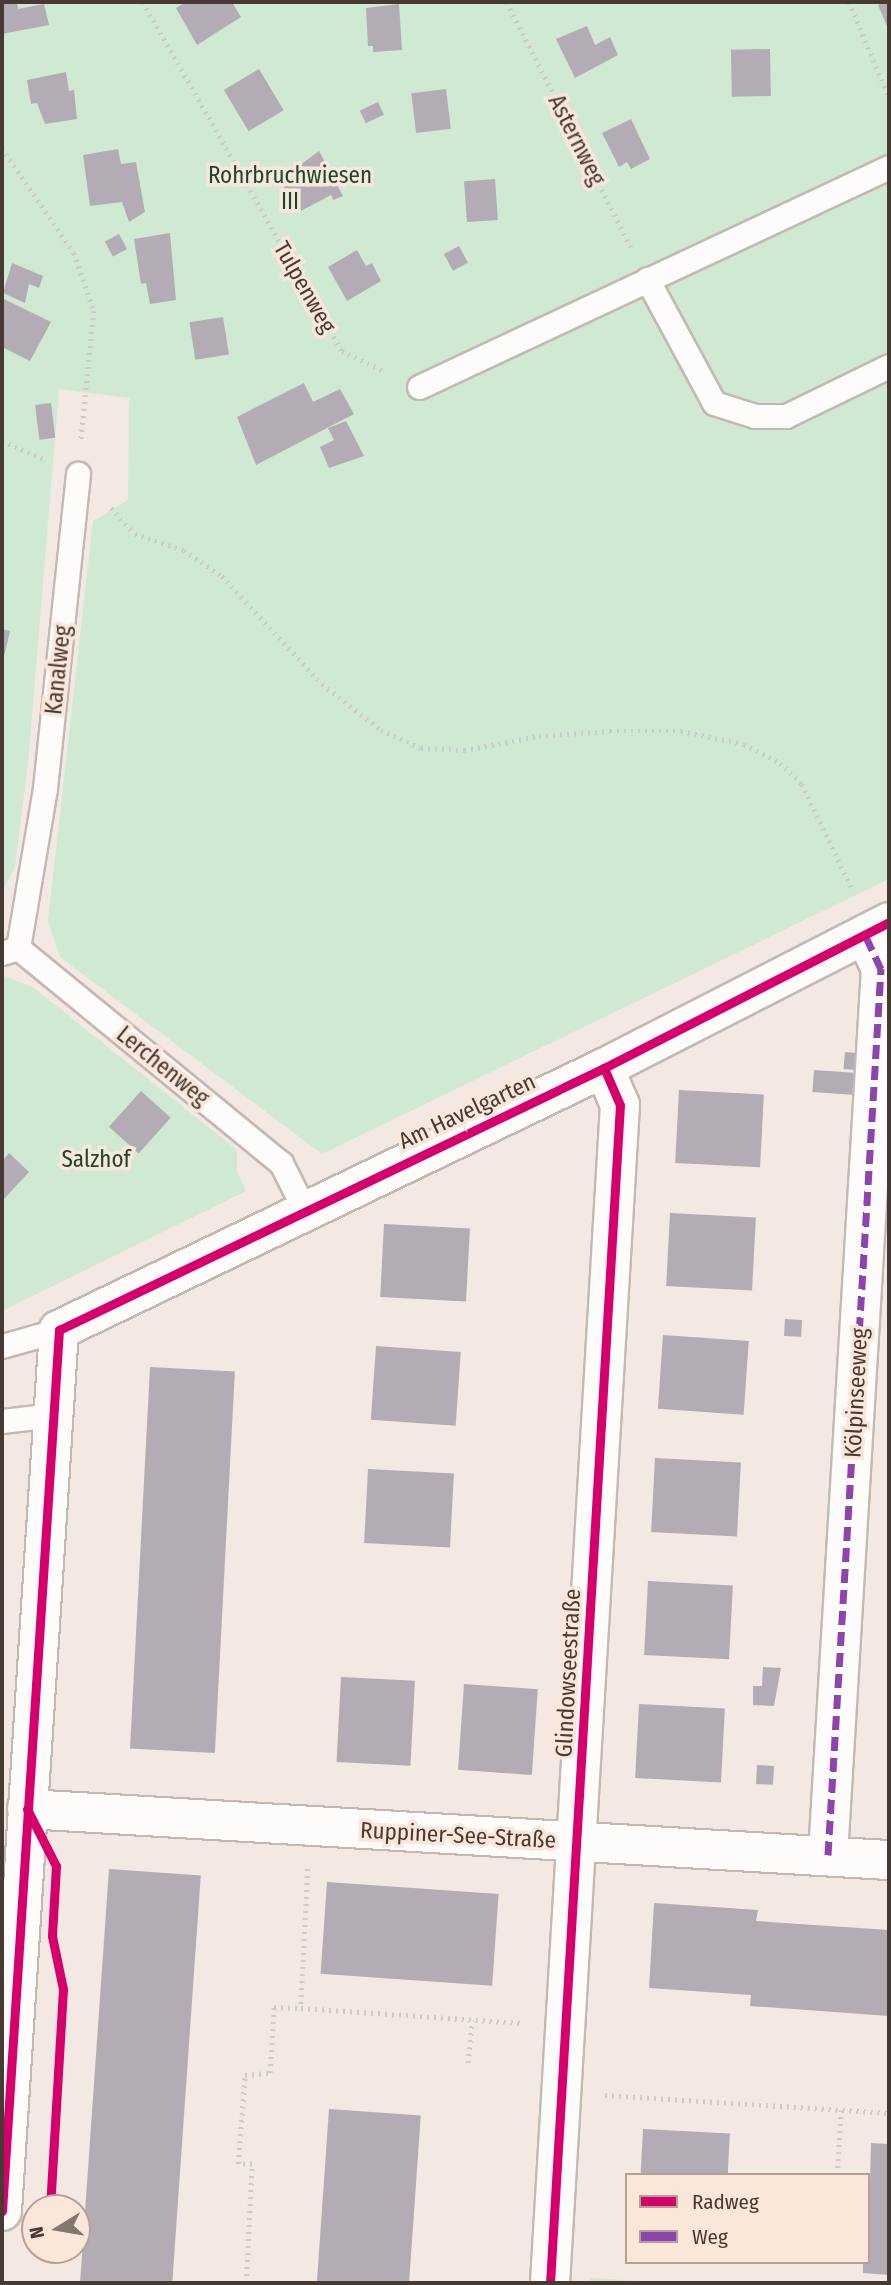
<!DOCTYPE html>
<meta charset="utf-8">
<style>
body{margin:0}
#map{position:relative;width:891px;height:2285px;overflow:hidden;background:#f3e8e2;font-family:"Fira Sans Condensed",sans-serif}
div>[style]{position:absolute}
.green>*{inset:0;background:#d0e9d2}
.building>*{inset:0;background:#b4acb4;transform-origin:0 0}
.path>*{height:4.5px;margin-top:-2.25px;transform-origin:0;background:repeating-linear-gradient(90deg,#cfcac9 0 2px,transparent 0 7px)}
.roads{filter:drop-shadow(2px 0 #c4b9b2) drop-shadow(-2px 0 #c4b9b2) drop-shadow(0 2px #c4b9b2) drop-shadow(0 -2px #c4b9b2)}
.lane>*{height:23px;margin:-11.5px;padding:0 11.5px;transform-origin:11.5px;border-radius:11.5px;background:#fdfcfb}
.street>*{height:38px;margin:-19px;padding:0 19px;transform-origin:19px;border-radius:19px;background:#fdfcfb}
.quiet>*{height:7px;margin-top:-3.5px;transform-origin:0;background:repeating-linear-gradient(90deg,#8e44ad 0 14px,transparent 0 21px)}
.cycleway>*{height:9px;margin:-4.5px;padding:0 4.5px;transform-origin:4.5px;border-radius:4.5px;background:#d6006c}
span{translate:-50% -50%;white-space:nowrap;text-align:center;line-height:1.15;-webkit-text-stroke:7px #fbe6da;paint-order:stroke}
.street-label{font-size:23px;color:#473a32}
.park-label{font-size:23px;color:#16492d}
.frame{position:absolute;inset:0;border:4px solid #473a32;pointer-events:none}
.legend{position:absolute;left:625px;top:2173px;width:245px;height:91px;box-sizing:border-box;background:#fbe6da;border:2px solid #b3a197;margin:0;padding:9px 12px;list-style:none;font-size:21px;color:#473a32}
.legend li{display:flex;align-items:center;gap:14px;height:35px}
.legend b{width:35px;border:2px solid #b3a197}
.north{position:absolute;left:21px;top:2194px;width:70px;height:70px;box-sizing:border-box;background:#fbe6da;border:2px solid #b3a197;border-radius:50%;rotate:259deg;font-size:19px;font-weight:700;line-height:28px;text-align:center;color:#473a32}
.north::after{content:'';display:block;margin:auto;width:24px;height:32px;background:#837770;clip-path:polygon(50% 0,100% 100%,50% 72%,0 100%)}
</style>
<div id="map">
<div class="green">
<i style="clip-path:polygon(2px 2px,889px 2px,889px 879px,322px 1154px,60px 957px,48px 921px,93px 521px,128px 500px,129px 398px,59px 389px,28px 763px,15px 867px,2px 891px)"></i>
<i style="clip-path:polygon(2px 975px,34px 988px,237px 1150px,237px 1172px,246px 1191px,4px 1310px,2px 1344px)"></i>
<i style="clip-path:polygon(590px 2278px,674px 2283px,589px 2283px)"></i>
</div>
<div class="building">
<i style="clip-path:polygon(2px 2px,17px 2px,18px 9px,44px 4px,49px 25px,2px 34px)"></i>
<i style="clip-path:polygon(186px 2px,232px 2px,241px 17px,197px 45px,176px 8px)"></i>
<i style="clip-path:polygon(885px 2px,889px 2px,889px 31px,878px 5px)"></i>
<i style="clip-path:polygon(399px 4px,402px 50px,373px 52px,373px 46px,368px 46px,366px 8px)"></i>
<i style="clip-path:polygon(587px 26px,595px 45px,610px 37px,618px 55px,575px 78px,556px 39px)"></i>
<i style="left:770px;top:49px;width:47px;height:39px;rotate:89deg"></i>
<i style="left:259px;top:69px;width:48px;height:41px;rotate:59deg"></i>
<i style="clip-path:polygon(66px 72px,69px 91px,74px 90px,77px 119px,45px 124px,37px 103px,31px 104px,27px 80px)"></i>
<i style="left:446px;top:89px;width:40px;height:35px;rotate:83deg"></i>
<i style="left:378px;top:102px;width:14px;height:20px;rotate:65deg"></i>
<i style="clip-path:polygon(631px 119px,650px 159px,631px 169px,627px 162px,619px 167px,602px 133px)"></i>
<i style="clip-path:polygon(118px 149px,121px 164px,136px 162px,145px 212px,129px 222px,122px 202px,90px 206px,83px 155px)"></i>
<i style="clip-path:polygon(319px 151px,343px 196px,333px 200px,331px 195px,297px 213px,280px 180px)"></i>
<i style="left:495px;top:179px;width:41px;height:31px;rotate:86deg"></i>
<i style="clip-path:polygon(170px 233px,176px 300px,150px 304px,146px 283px,141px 284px,134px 239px)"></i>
<i style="left:119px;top:234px;width:17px;height:16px;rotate:62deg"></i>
<i style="left:459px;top:246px;width:19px;height:17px;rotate:62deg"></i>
<i style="clip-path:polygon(357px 250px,366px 266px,372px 263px,381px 281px,347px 301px,328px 267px)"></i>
<i style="clip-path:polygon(12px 263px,43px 276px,39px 288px,29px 284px,25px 303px,3px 293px)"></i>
<i style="clip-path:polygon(2px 298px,51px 322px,30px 361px,2px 347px)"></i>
<i style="left:223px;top:317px;width:38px;height:34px;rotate:81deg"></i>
<i style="clip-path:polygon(304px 383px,313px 402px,340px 389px,354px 414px,256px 465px,237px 417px)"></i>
<i style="left:51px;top:403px;width:35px;height:16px;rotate:83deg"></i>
<i style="clip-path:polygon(346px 421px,364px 456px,329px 468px,320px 447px,334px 440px,328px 428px)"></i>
<i style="clip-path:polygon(2px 629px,10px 631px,3px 661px,2px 661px)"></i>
<i style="left:845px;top:1052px;width:12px;height:17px;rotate:5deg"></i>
<i style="left:814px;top:1070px;width:43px;height:22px;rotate:4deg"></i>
<i style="left:679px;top:1090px;width:85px;height:73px;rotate:3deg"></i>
<i style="left:141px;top:1091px;width:40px;height:48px;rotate:42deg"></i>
<i style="clip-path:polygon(9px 1153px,29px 1172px,4px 1199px,2px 1161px)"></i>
<i style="left:670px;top:1213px;width:86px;height:73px;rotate:3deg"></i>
<i style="left:384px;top:1224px;width:86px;height:73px;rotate:3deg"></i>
<i style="left:785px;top:1319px;width:17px;height:17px;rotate:3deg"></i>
<i style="left:663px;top:1335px;width:86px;height:74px;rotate:4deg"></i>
<i style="left:376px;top:1346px;width:85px;height:74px;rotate:4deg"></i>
<i style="left:150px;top:1367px;width:85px;height:382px;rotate:3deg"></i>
<i style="left:655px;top:1458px;width:86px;height:74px;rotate:3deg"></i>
<i style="left:368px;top:1469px;width:86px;height:74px;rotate:3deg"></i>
<i style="left:648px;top:1581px;width:85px;height:74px;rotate:3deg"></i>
<i style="clip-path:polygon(763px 1667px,781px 1668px,774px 1706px,753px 1705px,753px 1686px,762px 1686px)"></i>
<i style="left:341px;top:1677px;width:74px;height:85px;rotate:3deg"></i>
<i style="left:464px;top:1684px;width:74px;height:86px;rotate:4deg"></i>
<i style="left:639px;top:1704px;width:86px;height:74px;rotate:3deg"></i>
<i style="left:757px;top:1765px;width:17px;height:19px;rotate:3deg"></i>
<i style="left:109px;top:1869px;width:92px;height:415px;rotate:4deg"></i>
<i style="left:327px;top:1882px;width:172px;height:92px;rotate:4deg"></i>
<i style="clip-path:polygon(654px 1903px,758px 1910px,756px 1921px,889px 1930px,889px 2016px,750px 2006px,751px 1995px,649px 1988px)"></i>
<i style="left:329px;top:2109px;width:92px;height:174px;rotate:4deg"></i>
<i style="left:643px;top:2129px;width:87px;height:46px;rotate:3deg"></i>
<i style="clip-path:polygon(871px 2143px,889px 2144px,889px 2275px,863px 2273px,863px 2262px,868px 2262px)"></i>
</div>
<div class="path">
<i style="left:143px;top:2px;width:402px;rotate:60.3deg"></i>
<i style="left:342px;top:351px;width:49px;rotate:25.5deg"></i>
<i style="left:507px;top:2px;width:275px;rotate:63.2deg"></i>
<i style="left:849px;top:2px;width:103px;rotate:67.2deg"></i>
<i style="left:2px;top:148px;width:127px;rotate:55.6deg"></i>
<i style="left:74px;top:253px;width:61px;rotate:71deg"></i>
<i style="left:94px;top:311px;width:131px;rotate:95.7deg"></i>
<i style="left:2px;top:441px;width:48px;rotate:23.4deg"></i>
<i style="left:111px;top:508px;width:35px;rotate:47deg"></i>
<i style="left:135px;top:534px;width:52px;rotate:18.1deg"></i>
<i style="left:184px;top:550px;width:46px;rotate:34.4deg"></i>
<i style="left:222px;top:576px;width:147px;rotate:47.2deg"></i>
<i style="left:322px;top:684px;width:75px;rotate:37.9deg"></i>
<i style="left:381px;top:730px;width:44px;rotate:24.2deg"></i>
<i style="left:421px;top:748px;width:43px;rotate:2.7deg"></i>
<i style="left:464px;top:750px;width:76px;rotate:-10.6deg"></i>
<i style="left:539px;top:736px;width:71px;rotate:-4deg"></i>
<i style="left:610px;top:731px;width:71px"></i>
<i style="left:681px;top:731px;width:64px;rotate:11.7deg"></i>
<i style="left:744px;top:744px;width:41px;rotate:27.8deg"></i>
<i style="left:780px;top:763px;width:30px;rotate:44deg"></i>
<i style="left:802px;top:784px;width:119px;rotate:64.5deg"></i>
<i style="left:308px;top:1869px;width:139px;rotate:92.9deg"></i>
<i style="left:301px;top:2008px;width:223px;rotate:3.9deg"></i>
<i style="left:468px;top:2063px;width:43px;rotate:-84.7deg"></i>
<i style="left:605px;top:2095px;width:285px;rotate:3.6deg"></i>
<i style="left:837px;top:2175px;width:65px;rotate:-86.5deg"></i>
<i style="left:246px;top:2283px;width:119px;rotate:-87.1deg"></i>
<i style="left:252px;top:2164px;width:14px;rotate:180deg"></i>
<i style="left:238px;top:2164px;width:89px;rotate:-85.5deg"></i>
<i style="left:245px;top:2075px;width:25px;rotate:-5deg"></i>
<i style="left:270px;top:2073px;width:66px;rotate:-86.5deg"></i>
<i style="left:274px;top:2007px;width:27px;rotate:2deg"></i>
</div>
<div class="roads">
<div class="lane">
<i style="left:647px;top:279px;width:141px;rotate:61.6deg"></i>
<i style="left:714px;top:403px;width:43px;rotate:17.6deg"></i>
<i style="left:755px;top:416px;width:31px"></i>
<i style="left:786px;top:416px;width:114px;rotate:-25.9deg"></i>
<i style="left:419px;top:387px;width:519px;rotate:-25.08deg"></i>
<i style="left:18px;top:948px;width:162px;rotate:-80.4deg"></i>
<i style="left:45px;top:788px;width:316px;rotate:-84deg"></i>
<i style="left:2px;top:953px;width:17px;rotate:-17deg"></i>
<i style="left:18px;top:948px;width:340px;rotate:39.3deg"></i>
<i style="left:281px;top:1163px;width:51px;rotate:63.4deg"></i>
<i style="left:2px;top:1346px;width:59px;rotate:-15.7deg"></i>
<i style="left:2px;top:1421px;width:51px;rotate:-6.7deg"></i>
</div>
<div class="street">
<i style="left:27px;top:1809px;width:864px;rotate:3.39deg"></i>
<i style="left:828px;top:1855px;width:888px;rotate:-86.58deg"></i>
<i style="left:881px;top:969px;width:38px;rotate:-115deg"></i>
<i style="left:2px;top:2211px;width:883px;rotate:-86.3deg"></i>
<i style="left:59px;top:1330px;width:605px;rotate:-25.68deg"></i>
<i style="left:604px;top:1068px;width:320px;rotate:-27.1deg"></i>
<i style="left:550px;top:2283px;width:1180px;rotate:-86.6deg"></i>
<i style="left:620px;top:1105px;width:40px;rotate:-113.4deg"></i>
</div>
</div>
<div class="quiet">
<i style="left:828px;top:1855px;width:888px;rotate:-86.58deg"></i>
<i style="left:881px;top:969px;width:38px;rotate:-115deg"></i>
</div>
<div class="cycleway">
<i style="left:27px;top:1809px;width:64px;rotate:63deg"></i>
<i style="left:56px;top:1866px;width:70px;rotate:93.3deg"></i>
<i style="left:52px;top:1936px;width:54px;rotate:78.3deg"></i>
<i style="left:63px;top:1989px;width:219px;rotate:93.4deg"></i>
<i style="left:2px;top:2211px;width:883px;rotate:-86.3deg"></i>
<i style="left:59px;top:1330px;width:605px;rotate:-25.68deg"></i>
<i style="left:604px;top:1068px;width:320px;rotate:-27.1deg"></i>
<i style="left:550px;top:2283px;width:1180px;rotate:-86.6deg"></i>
<i style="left:620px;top:1105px;width:40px;rotate:-113.4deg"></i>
</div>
<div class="street-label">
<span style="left:577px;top:140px;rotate:63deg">Asternweg</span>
<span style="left:305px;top:287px;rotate:60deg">Tulpenweg</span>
<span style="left:58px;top:670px;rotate:-84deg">Kanalweg</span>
<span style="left:163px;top:1066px;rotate:39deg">Lerchenweg</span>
<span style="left:467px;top:1111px;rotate:-25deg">Am Havelgarten</span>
<span style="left:856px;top:1393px;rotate:-87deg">Kölpinseeweg</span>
<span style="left:568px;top:1673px;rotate:-87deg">Glindowseestraße</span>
<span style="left:458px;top:1835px;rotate:3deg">Ruppiner-See-Straße</span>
</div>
<div class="park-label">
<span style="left:290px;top:188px">Rohrbruchwiesen<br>III</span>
<span style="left:96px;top:1159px">Salzhof</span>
</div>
<div class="frame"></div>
<ul class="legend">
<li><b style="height:9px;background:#d6006c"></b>Radweg</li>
<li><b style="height:9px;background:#8e44ad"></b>Weg</li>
</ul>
<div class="north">N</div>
</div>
